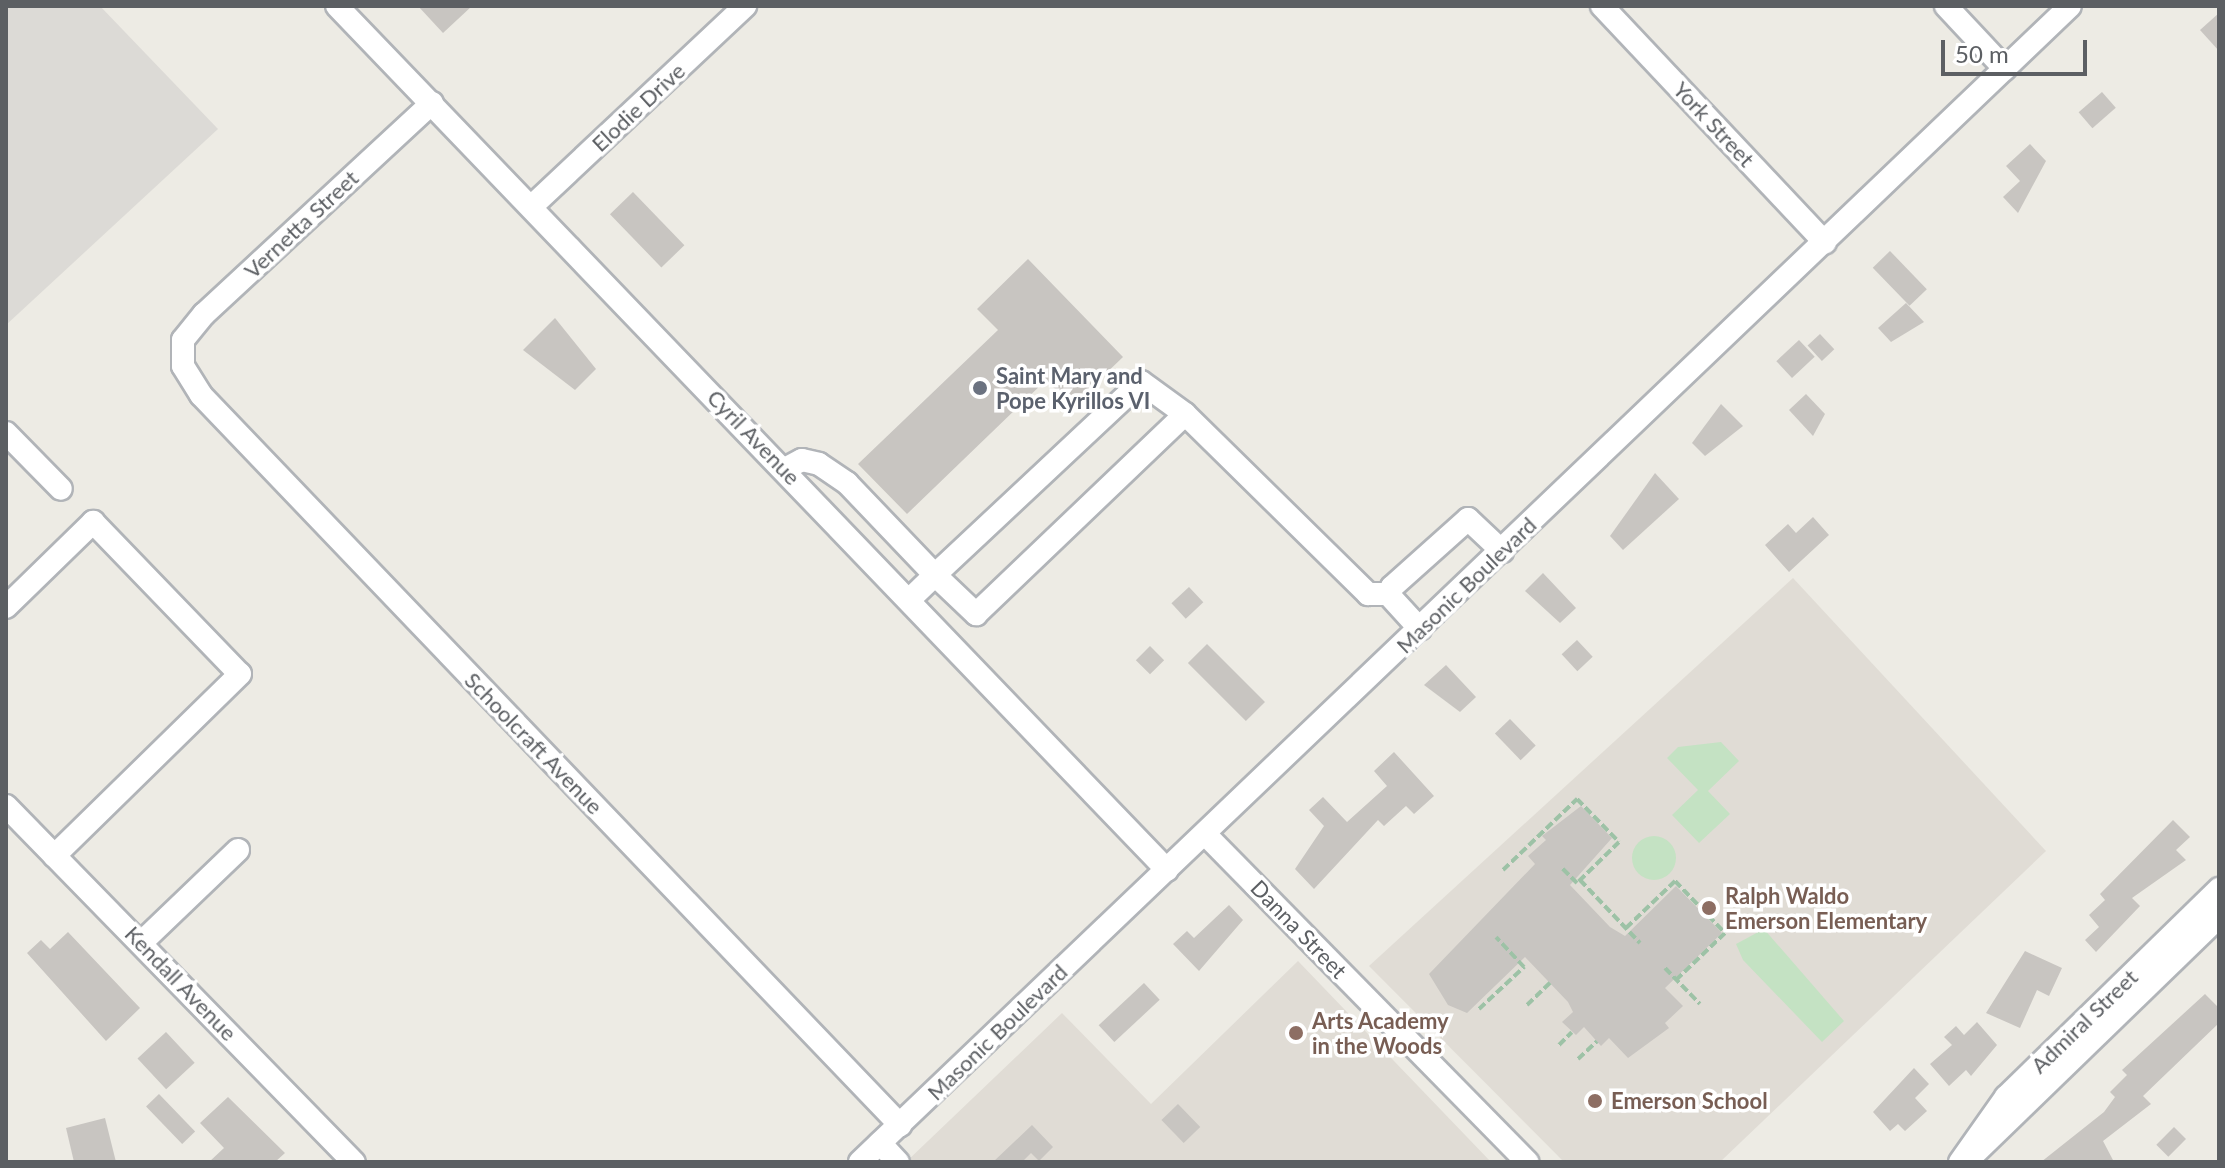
<!DOCTYPE html>
<style>
body{margin:0}
#map{position:relative;width:2225px;height:1168px;overflow:hidden;background:#edebe4;font-family:Lato,sans-serif}
div>[style]{position:absolute}
.industrial>*{inset:0;background:#dcdad6}
.education>*{inset:0;background:#e0dcd5}
.green>*{inset:0;background:#c4e2c3}
.round{border-radius:50%}
.building>*{inset:0;background:#c8c5c1;transform-origin:0 0}
.path>*{height:4px;margin-top:-2px;transform-origin:0;background:repeating-linear-gradient(90deg,#9dc2a6 0 8px,transparent 0 12px)}
.roads{filter:drop-shadow(2px 0 #b1b4b8) drop-shadow(-2px 0 #b1b4b8) drop-shadow(0 2px #b1b4b8) drop-shadow(0 -2px #b1b4b8)}
.minor>*{height:22px;margin:-11px;padding:0 11px;transform-origin:11px;border-radius:11px;background:#fff}
.dots>*{width:22px;height:22px;translate:-50% -50%;box-sizing:border-box;border:4px solid #fff;border-radius:50%}
span{translate:-50% -50%;white-space:nowrap;text-align:center;line-height:1.15;-webkit-text-stroke:7px #fff;paint-order:stroke}
.street-label{font-size:22px;color:#5c5f63}
.worship-label{font-size:22px;color:#5b616d;font-weight:700}
.left{translate:0 -50%;text-align:left}
.education-label{font-size:22px;color:#785e54;font-weight:700}
.frame{position:absolute;inset:0;border:8px solid #5c5f63;pointer-events:none}
.scale{position:absolute;left:1941px;top:40px;width:146px;height:36px;box-sizing:border-box;border:4px solid #5c5f63;border-top:0;padding-left:10px;font-size:24px;line-height:28px;white-space:nowrap;color:#5c5f63;-webkit-text-stroke:6px #fff;paint-order:stroke}
</style>
<div id="map">
<div class="industrial">
<i style="clip-path:polygon(6px 6px,100px 6px,218px 129px,6px 325px)"></i>
</div>
<div class="education">
<i style="clip-path:polygon(1793px 578px,2046px 851px,1720px 1162px,1564px 1162px,1369px 966px)"></i>
<i style="clip-path:polygon(1298px 961px,1491px 1162px,906px 1162px,1062px 1013px,1151px 1104px)"></i>
</div>
<div class="green">
<i style="clip-path:polygon(1721px 742px,1739px 761px,1708px 791px,1730px 814px,1699px 843px,1672px 815px,1698px 790px,1667px 758px,1678px 747px)"></i>
<i class="round" style="left:1632px;top:836px;width:44px;height:44px"></i>
<i style="clip-path:polygon(1764px 929px,1844px 1021px,1822px 1042px,1743px 960px,1736px 944px)"></i>
</div>
<div class="building">
<i style="clip-path:polygon(418px 6px,472px 6px,443px 33px)"></i>
<i style="clip-path:polygon(2219px 13px,2219px 51px,2200px 30px)"></i>
<i style="left:2102px;top:92px;width:21px;height:31px;rotate:49deg"></i>
<i style="clip-path:polygon(2030px 144px,2046px 161px,2018px 213px,2003px 197px,2020px 181px,2006px 166px)"></i>
<i style="left:633px;top:192px;width:74px;height:32px;rotate:46deg"></i>
<i style="left:1890px;top:251px;width:53px;height:24px;rotate:46deg"></i>
<i style="clip-path:polygon(1028px 259px,1123px 357px,1072px 406px,1046px 380px,907px 514px,858px 464px,998px 330px,977px 309px)"></i>
<i style="clip-path:polygon(1906px 303px,1924px 322px,1891px 342px,1878px 328px)"></i>
<i style="clip-path:polygon(555px 318px,596px 369px,575px 390px,523px 350px)"></i>
<i style="left:1820px;top:334px;width:21px;height:17px;rotate:47deg"></i>
<i style="left:1799px;top:340px;width:23px;height:31px;rotate:47deg"></i>
<i style="clip-path:polygon(1806px 394px,1825px 414px,1813px 436px,1789px 410px)"></i>
<i style="clip-path:polygon(1721px 404px,1743px 426px,1705px 456px,1692px 443px)"></i>
<i style="clip-path:polygon(1655px 473px,1679px 499px,1623px 550px,1610px 536px)"></i>
<i style="clip-path:polygon(1813px 517px,1829px 535px,1789px 572px,1765px 545px,1788px 524px,1796px 533px)"></i>
<i style="clip-path:polygon(1543px 573px,1576px 608px,1560px 623px,1525px 591px)"></i>
<i style="left:1189px;top:587px;width:21px;height:24px;rotate:47deg"></i>
<i style="left:1577px;top:640px;width:23px;height:21px;rotate:47deg"></i>
<i style="left:1207px;top:644px;width:82px;height:27px;rotate:45deg"></i>
<i style="left:1150px;top:646px;width:20px;height:20px;rotate:45deg"></i>
<i style="clip-path:polygon(1446px 665px,1476px 697px,1460px 712px,1424px 685px)"></i>
<i style="left:1510px;top:719px;width:37px;height:21px;rotate:46deg"></i>
<i style="clip-path:polygon(1394px 752px,1434px 796px,1414px 814px,1406px 806px,1384px 826px,1378px 820px,1314px 889px,1295px 869px,1324px 826px,1309px 810px,1323px 797px,1347px 822px,1387px 786px,1374px 771px)"></i>
<i style="clip-path:polygon(1581px 806px,1612px 838px,1570px 885px,1610px 927px,1625px 936px,1676px 886px,1722px 933px,1665px 988px,1683px 1006px,1665px 1023px,1669px 1028px,1628px 1058px,1609px 1038px,1601px 1046px,1584px 1027px,1576px 1035px,1562px 1022px,1573px 1012px,1568px 1002px,1525px 957px,1467px 1013px,1448px 1005px,1429px 974px,1535px 864px,1528px 856px,1546px 840px,1542px 836px)"></i>
<i style="clip-path:polygon(2173px 820px,2190px 837px,2176px 850px,2186px 860px,2132px 898px,2140px 906px,2096px 952px,2085px 940px,2099px 927px,2089px 915px,2105px 900px,2100px 894px)"></i>
<i style="clip-path:polygon(1229px 905px,1243px 920px,1199px 971px,1173px 944px,1187px 931px,1194px 938px)"></i>
<i style="clip-path:polygon(68px 932px,140px 1008px,106px 1041px,27px 953px,41px 940px,50px 949px)"></i>
<i style="clip-path:polygon(2025px 951px,2062px 968px,2049px 996px,2037px 990px,2020px 1028px,1986px 1013px)"></i>
<i style="left:1144px;top:983px;width:23px;height:62px;rotate:47deg"></i>
<i style="clip-path:polygon(2205px 994px,2219px 1008px,2219px 1023px,2143px 1096px,2151px 1104px,2103px 1141px,2114px 1162px,2041px 1162px,2104px 1112px,2115px 1097px,2110px 1092px,2127px 1075px,2122px 1070px)"></i>
<i style="clip-path:polygon(1977px 1022px,1997px 1045px,1971px 1076px,1966px 1070px,1949px 1086px,1930px 1064px,1952px 1045px,1944px 1037px,1956px 1026px,1964px 1035px)"></i>
<i style="left:166px;top:1032px;width:42px;height:39px;rotate:47deg"></i>
<i style="clip-path:polygon(1914px 1068px,1929px 1084px,1915px 1098px,1927px 1111px,1905px 1131px,1898px 1124px,1890px 1131px,1873px 1112px)"></i>
<i style="left:159px;top:1094px;width:52px;height:18px;rotate:46deg"></i>
<i style="clip-path:polygon(228px 1097px,285px 1153px,275px 1162px,209px 1162px,224px 1148px,200px 1123px)"></i>
<i style="left:1178px;top:1104px;width:32px;height:23px;rotate:46deg"></i>
<i style="clip-path:polygon(105px 1118px,116px 1162px,74px 1162px,66px 1128px)"></i>
<i style="clip-path:polygon(1032px 1125px,1053px 1147px,1039px 1161px,1031px 1153px,1022px 1162px,993px 1162px)"></i>
<i style="left:2174px;top:1127px;width:17px;height:25px;rotate:45deg"></i>
</div>
<div class="path">
<i style="left:1503px;top:870px;width:103px;rotate:-43.8deg"></i>
<i style="left:1577px;top:799px;width:60px;rotate:45.7deg"></i>
<i style="left:1619px;top:842px;width:59px;rotate:135.7deg"></i>
<i style="left:1577px;top:883px;width:23px;rotate:-135deg"></i>
<i style="left:1580px;top:880px;width:87px;rotate:46.4deg"></i>
<i style="left:1626px;top:928px;width:68px;rotate:-43.8deg"></i>
<i style="left:1675px;top:881px;width:72px;rotate:46.1deg"></i>
<i style="left:1725px;top:933px;width:68px;rotate:136.2deg"></i>
<i style="left:1665px;top:968px;width:50px;rotate:45.8deg"></i>
<i style="left:1527px;top:1005px;width:32px;rotate:-44deg"></i>
<i style="left:1479px;top:1009px;width:62px;rotate:-43deg"></i>
<i style="left:1524px;top:967px;width:41px;rotate:-133deg"></i>
<i style="left:1559px;top:1045px;width:18px;rotate:-45deg"></i>
<i style="left:1578px;top:1059px;width:26px;rotate:-43deg"></i>
</div>
<div class="roads">
<div class="minor">
<i style="left:337px;top:6px;width:1198px;rotate:46.15deg"></i>
<i style="left:1602px;top:6px;width:325px;rotate:46.7deg"></i>
<i style="left:1946px;top:6px;width:86px;rotate:46.9deg"></i>
<i style="left:432px;top:103px;width:311px;rotate:137.2deg"></i>
<i style="left:204px;top:314px;width:33px;rotate:129deg"></i>
<i style="left:183px;top:340px;width:26px;rotate:90deg"></i>
<i style="left:183px;top:366px;width:34px;rotate:58deg"></i>
<i style="left:201px;top:395px;width:1011px;rotate:46.24deg"></i>
<i style="left:531px;top:207px;width:294px;rotate:-43.2deg"></i>
<i style="left:1185px;top:414px;width:257px;rotate:44.5deg"></i>
<i style="left:1368px;top:594px;width:20px"></i>
<i style="left:6px;top:433px;width:78px;rotate:45.5deg"></i>
<i style="left:785px;top:469px;width:19px;rotate:-28deg"></i>
<i style="left:802px;top:460px;width:17px;rotate:13deg"></i>
<i style="left:819px;top:464px;width:34px;rotate:34deg"></i>
<i style="left:847px;top:483px;width:127px;rotate:46.3deg"></i>
<i style="left:935px;top:575px;width:57px;rotate:43.6deg"></i>
<i style="left:976px;top:614px;width:289px;rotate:-43.7deg"></i>
<i style="left:1185px;top:414px;width:54px;rotate:-144deg"></i>
<i style="left:1141px;top:382px;width:282px;rotate:136.9deg"></i>
<i style="left:935px;top:575px;width:33px;rotate:136deg"></i>
<i style="left:6px;top:607px;width:122px;rotate:-44.3deg"></i>
<i style="left:93px;top:522px;width:211px;rotate:46deg"></i>
<i style="left:240px;top:674px;width:260px;rotate:135.6deg"></i>
<i style="left:1420px;top:629px;width:47px;rotate:-132.4deg"></i>
<i style="left:1388px;top:594px;width:8px;rotate:-60deg"></i>
<i style="left:1392px;top:587px;width:102px;rotate:-41.8deg"></i>
<i style="left:1468px;top:519px;width:47px;rotate:43.3deg"></i>
<i style="left:6px;top:806px;width:498px;rotate:45.7deg"></i>
<i style="left:1205px;top:834px;width:460px;rotate:45.5deg"></i>
<i style="left:142px;top:942px;width:133px;rotate:-43.8deg"></i>
<i style="left:880px;top:1143px;width:26px;rotate:47deg"></i>
<i style="left:1970px;top:1158px;width:347px;rotate:-44.1deg"></i>
<i style="left:860px;top:1162px;width:1673px;rotate:-43.69deg"></i>
<i style="left:1960px;top:1162px;width:80px;rotate:-54.7deg"></i>
<i style="left:2006px;top:1097px;width:298px;rotate:-44.3deg"></i>
</div>
</div>
<div class="dots">
<i style="left:980px;top:388px;background:#6b7280"></i>
<i style="left:1709px;top:908px;background:#8d6e63"></i>
<i style="left:1296px;top:1033px;background:#8d6e63"></i>
<i style="left:1595px;top:1101px;background:#8d6e63"></i>
</div>
<div class="street-label">
<span style="left:638px;top:107px;rotate:-43deg">Elodie Drive</span>
<span style="left:1714px;top:124px;rotate:47deg">York Street</span>
<span style="left:301px;top:224px;rotate:-43deg">Vernetta Street</span>
<span style="left:754px;top:437px;rotate:46deg">Cyril Avenue</span>
<span style="left:1466px;top:585px;rotate:-44deg">Masonic Boulevard</span>
<span style="left:534px;top:743px;rotate:46deg">Schoolcraft Avenue</span>
<span style="left:1299px;top:929px;rotate:46deg">Danna Street</span>
<span style="left:181px;top:983px;rotate:46deg">Kendall Avenue</span>
<span style="left:2084px;top:1021px;rotate:-44deg">Admiral Street</span>
<span style="left:997px;top:1032px;rotate:-44deg">Masonic Boulevard</span>
</div>
<div class="worship-label">
<span class="left" style="left:996px;top:388px">Saint Mary and<br>Pope Kyrillos VI</span>
</div>
<div class="education-label">
<span class="left" style="left:1725px;top:908px">Ralph Waldo<br>Emerson Elementary</span>
<span class="left" style="left:1312px;top:1033px">Arts Academy<br>in the Woods</span>
<span class="left" style="left:1611px;top:1101px">Emerson School</span>
</div>
<div class="frame"></div>
<div class="scale">50 m</div>
</div>
